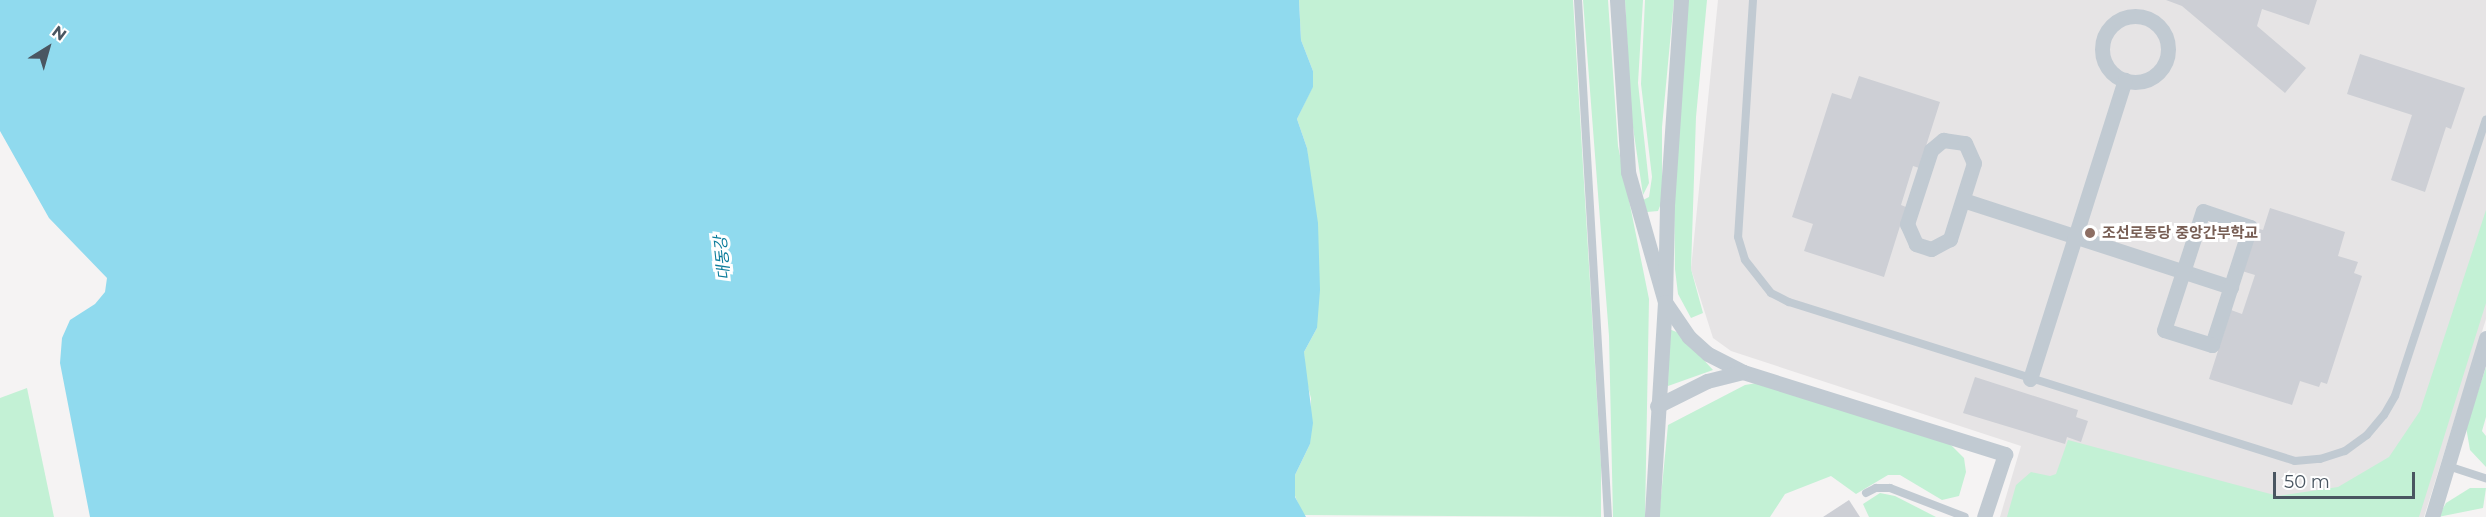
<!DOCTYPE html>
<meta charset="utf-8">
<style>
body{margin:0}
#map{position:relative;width:2486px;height:517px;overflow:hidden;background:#f5f3f3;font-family:Montserrat,"Noto Sans KR",sans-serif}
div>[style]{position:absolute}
.education>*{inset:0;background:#e6e4e5}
.green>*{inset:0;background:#c3f1d5}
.water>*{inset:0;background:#90daee}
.building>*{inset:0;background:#cdcfd5}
.lane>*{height:8px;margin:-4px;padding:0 4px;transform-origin:4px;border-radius:4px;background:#c1cad2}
.street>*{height:15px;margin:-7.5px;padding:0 7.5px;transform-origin:7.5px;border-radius:7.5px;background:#c1cad2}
.street>.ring{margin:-7.5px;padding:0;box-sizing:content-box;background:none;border:15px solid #c1cad2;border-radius:50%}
.dots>*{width:16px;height:16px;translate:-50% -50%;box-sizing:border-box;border:3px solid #fff;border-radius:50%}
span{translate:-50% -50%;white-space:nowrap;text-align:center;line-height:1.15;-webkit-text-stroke:6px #fff;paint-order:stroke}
.education-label{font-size:15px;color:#785e54;font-weight:700}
.left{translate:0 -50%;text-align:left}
.water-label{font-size:16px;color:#0c7c9b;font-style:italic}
.north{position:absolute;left:18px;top:18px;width:60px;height:60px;-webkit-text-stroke:4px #fff;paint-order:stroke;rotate:37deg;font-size:16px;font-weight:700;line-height:24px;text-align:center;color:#4a5661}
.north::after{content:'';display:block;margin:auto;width:21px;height:27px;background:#4a5661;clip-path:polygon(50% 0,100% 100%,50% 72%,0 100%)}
.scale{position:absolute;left:2273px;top:472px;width:142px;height:27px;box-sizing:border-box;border:3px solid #4a5661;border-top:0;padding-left:8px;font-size:18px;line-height:21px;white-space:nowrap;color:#4a5661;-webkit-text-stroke:4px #fff;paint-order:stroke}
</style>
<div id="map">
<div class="education">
<i style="clip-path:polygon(1718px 0,2486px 0,2486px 319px,2424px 517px,2000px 517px,2021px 446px,1731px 351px,1713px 338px,1691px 269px)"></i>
</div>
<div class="green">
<i style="clip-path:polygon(1299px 0,1573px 0,1601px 465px,1601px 517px,1303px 515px,1295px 496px,1295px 475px,1310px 444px,1311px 398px,1305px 376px,1304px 352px,1317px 328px,1307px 148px,1297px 119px,1313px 86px,1313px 71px,1301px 40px)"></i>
<i style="clip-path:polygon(1583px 0,1608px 0,1618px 146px,1649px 299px,1645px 517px,1613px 517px,1609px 336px)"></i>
<i style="clip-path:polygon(1625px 0,1643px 0,1638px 83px,1649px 183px,1643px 195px,1631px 114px)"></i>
<i style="clip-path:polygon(1645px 0,1674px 0,1662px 127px,1662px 201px,1658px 211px,1647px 212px,1643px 200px,1649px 197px,1652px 177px,1641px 84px)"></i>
<i style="clip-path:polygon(1687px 0,1707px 0,1696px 117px,1691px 269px,1703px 313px,1691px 318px,1678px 294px,1675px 269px,1674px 198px)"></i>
<i style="clip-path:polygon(2486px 210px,2486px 303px,2419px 517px,2007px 517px,2016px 485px,2031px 472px,2050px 476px,2056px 474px,2068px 440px,2278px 496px,2338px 487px,2389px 457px,2420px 411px)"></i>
<i style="clip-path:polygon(1669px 329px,1679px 333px,1713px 370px,1668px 386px)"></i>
<i style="clip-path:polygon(2486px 367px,2486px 417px,2482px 431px,2486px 436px,2486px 467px,2470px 450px,2466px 427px)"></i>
<i style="clip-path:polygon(1757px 383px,1949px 443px,1964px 458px,1966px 472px,1959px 496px,1942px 500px,1900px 475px,1888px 475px,1856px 494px,1831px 476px,1785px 494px,1770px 517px,1659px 517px,1668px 425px,1745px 385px)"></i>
<i style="clip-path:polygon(27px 388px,54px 517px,0 517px,0 398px)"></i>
<i style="clip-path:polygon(2470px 488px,2486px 488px,2483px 508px,2438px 517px,2446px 503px)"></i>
<i style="clip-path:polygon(1880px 493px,1895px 496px,1936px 517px,1869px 517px,1863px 504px)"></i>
</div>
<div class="water">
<i style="clip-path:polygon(0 0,1299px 0,1301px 40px,1313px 71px,1313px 87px,1297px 119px,1307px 148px,1318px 223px,1320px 290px,1317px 328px,1304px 352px,1313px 423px,1310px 444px,1295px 475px,1295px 497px,1306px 517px,90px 517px,60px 363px,62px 338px,70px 320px,95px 304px,105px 292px,107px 278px,49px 218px,0 131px)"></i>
</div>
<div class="building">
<i style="clip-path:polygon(2166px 0,2317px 0,2309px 25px,2262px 9px,2257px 26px,2306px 68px,2285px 93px,2182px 6px)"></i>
<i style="clip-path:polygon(2360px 54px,2465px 88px,2451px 129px,2446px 127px,2425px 192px,2391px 180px,2412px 115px,2347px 94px)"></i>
<i style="clip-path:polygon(1859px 76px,1940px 102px,1919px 168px,1913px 166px,1901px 205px,1906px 207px,1884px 277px,1804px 251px,1813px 224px,1792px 217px,1832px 93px,1851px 99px)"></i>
<i style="clip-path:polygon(2270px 208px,2345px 232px,2338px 256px,2358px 262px,2354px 273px,2362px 276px,2327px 384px,2321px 382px,2319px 387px,2300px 381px,2292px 405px,2209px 379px,2231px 310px,2242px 314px,2255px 275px,2242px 271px,2256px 228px,2263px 230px)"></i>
<i style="clip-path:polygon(1975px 377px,2078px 410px,2076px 417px,2088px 421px,2081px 442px,2067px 437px,2065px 444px,1963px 413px)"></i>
<i style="clip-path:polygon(1849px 500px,1860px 517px,1823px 517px)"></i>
</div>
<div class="lane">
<i style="left:1578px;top:0;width:518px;rotate:86.68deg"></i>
<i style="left:1753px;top:0;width:237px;rotate:93.6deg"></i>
<i style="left:1738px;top:237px;width:24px;rotate:73deg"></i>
<i style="left:1745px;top:260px;width:42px;rotate:51.8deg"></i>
<i style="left:1771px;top:293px;width:20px;rotate:27deg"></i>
<i style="left:1789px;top:302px;width:530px;rotate:17.44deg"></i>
<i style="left:2295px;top:461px;width:25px;rotate:-5deg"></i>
<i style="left:2320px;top:459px;width:26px;rotate:-18deg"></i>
<i style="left:2345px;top:451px;width:27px;rotate:-36deg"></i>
<i style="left:2367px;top:435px;width:26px;rotate:-50deg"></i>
<i style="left:2384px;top:415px;width:22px;rotate:-60deg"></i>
<i style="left:2395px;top:396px;width:291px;rotate:-71.8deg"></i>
<i style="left:2448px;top:466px;width:40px;rotate:18deg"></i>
<i style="left:1866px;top:493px;width:11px;rotate:-27deg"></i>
<i style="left:1876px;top:488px;width:14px"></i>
<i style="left:1890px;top:488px;width:80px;rotate:21.1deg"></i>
</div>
<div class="street">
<i style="left:1617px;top:0;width:172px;rotate:86.3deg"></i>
<i style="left:1628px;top:172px;width:135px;rotate:74.1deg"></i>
<i style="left:1665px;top:302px;width:215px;rotate:93.5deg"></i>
<i style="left:1681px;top:0;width:206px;rotate:93.9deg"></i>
<i style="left:1667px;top:206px;width:96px;rotate:91.2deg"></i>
<i style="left:1665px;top:302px;width:42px;rotate:55.6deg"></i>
<i style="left:1689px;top:337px;width:25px;rotate:42deg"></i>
<i style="left:1708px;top:354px;width:39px;rotate:27deg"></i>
<i style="left:1743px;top:372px;width:275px;rotate:17.4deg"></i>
<i style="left:2005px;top:454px;width:66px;rotate:108.4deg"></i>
<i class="ring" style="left:2102px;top:16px;width:51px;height:51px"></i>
<i style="left:1943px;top:140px;width:22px;rotate:8deg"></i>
<i style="left:1965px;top:143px;width:22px;rotate:66deg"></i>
<i style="left:1974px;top:163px;width:80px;rotate:107.5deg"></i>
<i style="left:1950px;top:239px;width:21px;rotate:152deg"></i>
<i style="left:1931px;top:249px;width:16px;rotate:-162deg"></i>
<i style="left:1916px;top:244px;width:22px;rotate:-114deg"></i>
<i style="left:1907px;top:224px;width:78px;rotate:-72deg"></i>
<i style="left:1931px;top:150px;width:16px;rotate:-40deg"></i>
<i style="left:1963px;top:200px;width:282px;rotate:18deg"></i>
<i style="left:2203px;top:211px;width:50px;rotate:18.8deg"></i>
<i style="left:2250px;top:227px;width:124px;rotate:107.9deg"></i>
<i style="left:2212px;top:345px;width:50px;rotate:-162.6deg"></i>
<i style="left:2164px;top:330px;width:125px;rotate:-71.9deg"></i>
<i style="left:2030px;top:379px;width:314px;rotate:-72.4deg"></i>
<i style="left:1657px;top:406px;width:56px;rotate:-26.6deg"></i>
<i style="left:1707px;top:381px;width:37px;rotate:-14deg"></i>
<i style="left:2432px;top:517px;width:187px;rotate:-73.2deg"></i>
</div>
<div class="dots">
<i style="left:2090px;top:233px;background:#8d6e63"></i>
</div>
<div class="education-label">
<span class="left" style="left:2102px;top:233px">조선로동당 중앙간부학교</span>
</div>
<div class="water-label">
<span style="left:723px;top:258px;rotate:-96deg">대동강</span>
</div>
<div class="north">N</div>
<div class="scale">50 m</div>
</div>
